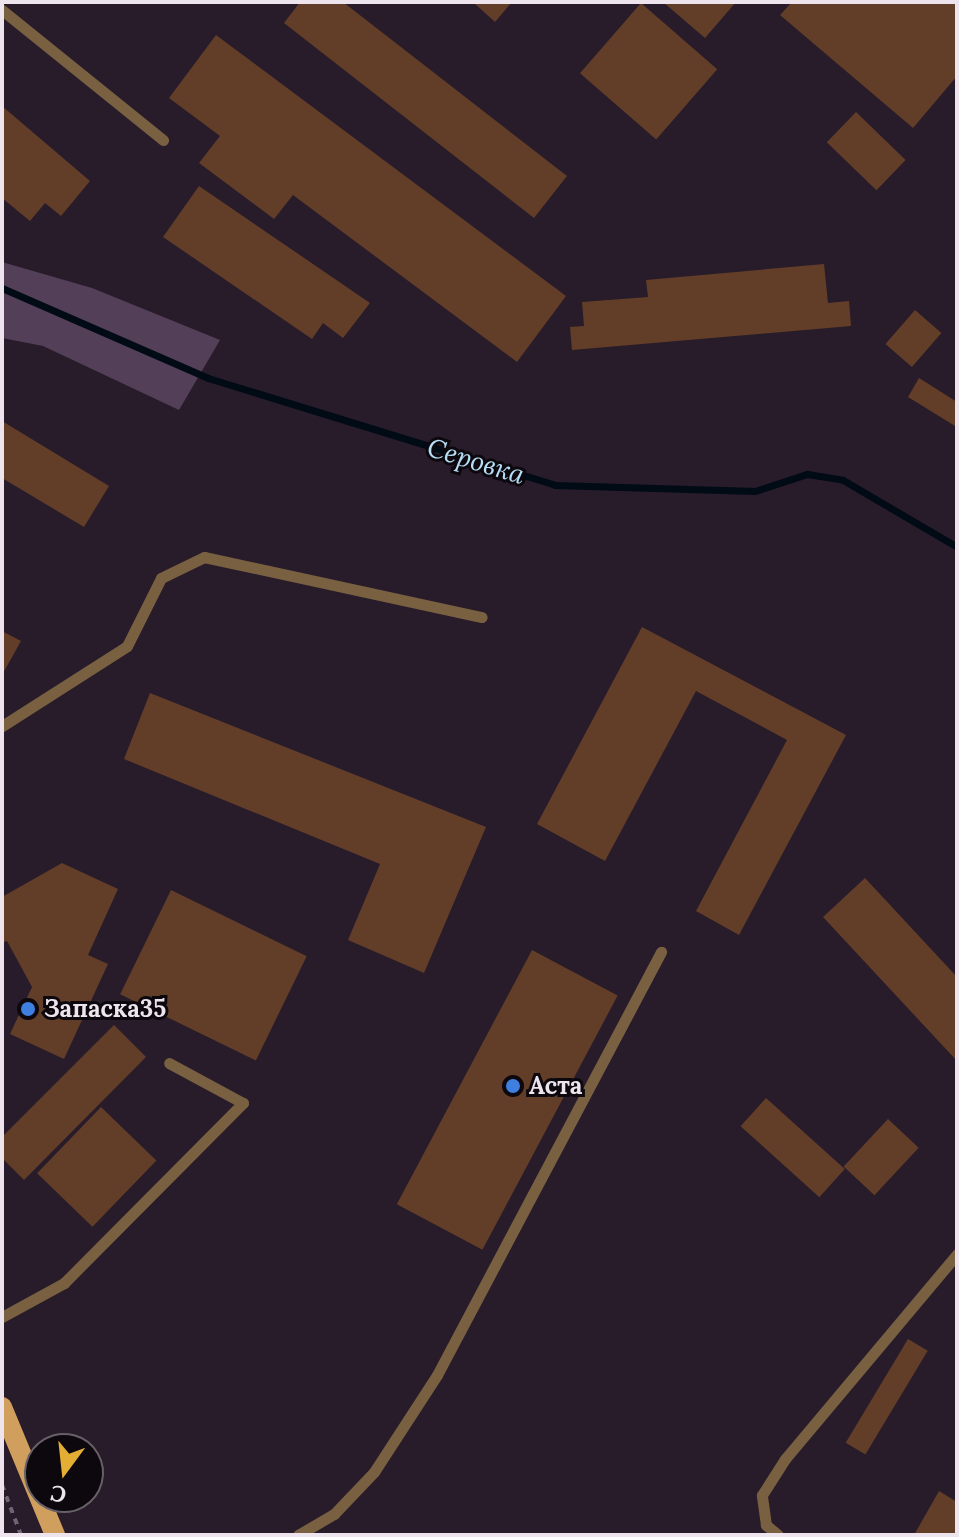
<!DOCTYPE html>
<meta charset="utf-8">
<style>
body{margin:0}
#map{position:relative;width:959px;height:1537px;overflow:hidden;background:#281b2a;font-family:Lora,serif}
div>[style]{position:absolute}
.green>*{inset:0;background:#543f58}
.stream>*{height:7px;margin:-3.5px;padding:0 3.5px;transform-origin:3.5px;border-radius:3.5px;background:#000b16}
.building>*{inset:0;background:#623e28;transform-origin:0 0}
.path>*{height:4px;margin-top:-2px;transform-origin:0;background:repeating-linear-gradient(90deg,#6f6471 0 6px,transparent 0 12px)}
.lane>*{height:11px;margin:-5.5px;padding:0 5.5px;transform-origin:5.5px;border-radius:5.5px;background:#786041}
.primary>*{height:20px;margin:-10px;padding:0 10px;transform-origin:10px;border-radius:10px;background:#d19f5d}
.dots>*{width:22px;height:22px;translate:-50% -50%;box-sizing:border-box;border:4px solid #0d080e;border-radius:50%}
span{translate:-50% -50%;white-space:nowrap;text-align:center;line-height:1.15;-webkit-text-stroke:6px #0d080e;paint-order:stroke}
.poi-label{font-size:24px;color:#ede4ee;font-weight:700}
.left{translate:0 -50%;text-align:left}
.water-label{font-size:26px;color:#b6e0f7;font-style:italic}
.frame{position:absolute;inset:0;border:4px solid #ede4ee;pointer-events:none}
.north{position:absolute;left:24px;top:1433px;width:80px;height:80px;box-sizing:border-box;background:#0d080e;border:2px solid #676068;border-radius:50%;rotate:195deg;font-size:22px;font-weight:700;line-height:32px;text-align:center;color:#ede4ee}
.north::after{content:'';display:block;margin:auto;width:28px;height:36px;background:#e4ae35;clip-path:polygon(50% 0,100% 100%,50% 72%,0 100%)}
</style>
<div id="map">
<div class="green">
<i style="clip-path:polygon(2px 262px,92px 288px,220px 340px,179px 410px,43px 346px,2px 338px)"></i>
</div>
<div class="stream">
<i style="left:2px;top:288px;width:225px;rotate:23.6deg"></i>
<i style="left:208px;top:378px;width:363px;rotate:17.1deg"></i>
<i style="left:555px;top:485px;width:200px;rotate:1.7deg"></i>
<i style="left:755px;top:491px;width:55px;rotate:-18.1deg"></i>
<i style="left:807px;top:474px;width:36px;rotate:9deg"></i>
<i style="left:843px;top:480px;width:132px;rotate:30.4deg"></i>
</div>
<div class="building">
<i style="clip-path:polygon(300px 2px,343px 2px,567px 176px,534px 218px,284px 23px)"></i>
<i style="clip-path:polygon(473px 2px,512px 2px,495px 22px)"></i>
<i style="clip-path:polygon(663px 2px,736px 2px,705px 38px)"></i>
<i style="clip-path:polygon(792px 2px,957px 2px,957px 76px,913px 128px,780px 15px)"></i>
<i style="left:641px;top:3px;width:101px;height:93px;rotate:41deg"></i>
<i style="clip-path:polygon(216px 35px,566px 296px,517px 362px,293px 195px,274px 219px,199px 163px,220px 136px,169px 98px)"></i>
<i style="clip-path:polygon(2px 106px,90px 181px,61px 216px,45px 203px,30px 221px,2px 198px)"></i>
<i style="left:856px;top:112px;width:69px;height:42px;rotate:44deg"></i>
<i style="clip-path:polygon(199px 186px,370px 303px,343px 338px,323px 323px,312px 339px,163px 237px)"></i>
<i style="clip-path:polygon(824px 264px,828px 303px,849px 301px,851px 326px,572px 350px,570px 327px,584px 326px,582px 302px,648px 297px,646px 280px)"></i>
<i style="left:915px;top:310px;width:35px;height:45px;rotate:41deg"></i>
<i style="clip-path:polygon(919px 378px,957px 402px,955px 426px,908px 397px)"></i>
<i style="clip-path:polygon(2px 421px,109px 486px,84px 527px,2px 478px)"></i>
<i style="clip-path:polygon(642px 627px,846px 735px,739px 935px,696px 911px,787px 740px,696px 691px,605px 861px,537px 824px)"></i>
<i style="clip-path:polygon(2px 631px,21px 641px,2px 675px)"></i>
<i style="clip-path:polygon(150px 693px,486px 827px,424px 973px,348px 940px,380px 864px,124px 759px)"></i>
<i style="clip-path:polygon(62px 863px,118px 889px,88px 955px,108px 964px,64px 1059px,10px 1034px,32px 987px,7px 941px,2px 943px,2px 897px)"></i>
<i style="clip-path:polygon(865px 878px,957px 977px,957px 1061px,823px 917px)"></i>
<i style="left:171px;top:890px;width:151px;height:116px;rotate:26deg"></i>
<i style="left:532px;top:950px;width:97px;height:288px;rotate:28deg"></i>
<i style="clip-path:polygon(114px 1025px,146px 1057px,24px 1180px,2px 1158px,2px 1137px)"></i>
<i style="left:766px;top:1098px;width:106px;height:38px;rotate:42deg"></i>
<i style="left:101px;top:1107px;width:77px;height:92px;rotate:44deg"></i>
<i style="left:888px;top:1119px;width:42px;height:65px;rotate:43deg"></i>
<i style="left:908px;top:1339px;width:23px;height:121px;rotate:31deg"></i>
<i style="clip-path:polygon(939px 1491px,957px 1502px,957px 1535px,914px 1535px)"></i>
</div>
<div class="path">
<i style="left:2px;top:1485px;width:53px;rotate:69.2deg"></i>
</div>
<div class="lane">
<i style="left:2px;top:10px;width:207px;rotate:38.9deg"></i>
<i style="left:2px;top:726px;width:148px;rotate:-32.6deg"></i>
<i style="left:127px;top:646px;width:76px;rotate:-63.4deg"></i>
<i style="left:161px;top:578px;width:48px;rotate:-26deg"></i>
<i style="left:204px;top:557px;width:284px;rotate:12.2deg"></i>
<i style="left:2px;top:1317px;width:71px;rotate:-28.7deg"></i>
<i style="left:64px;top:1283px;width:254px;rotate:-45.2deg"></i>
<i style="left:243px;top:1103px;width:84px;rotate:-151.6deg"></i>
<i style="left:298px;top:1535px;width:42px;rotate:-30.3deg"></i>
<i style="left:334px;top:1514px;width:58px;rotate:-46.4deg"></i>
<i style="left:374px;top:1472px;width:116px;rotate:-57deg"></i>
<i style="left:437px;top:1375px;width:479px;rotate:-62.1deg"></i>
<i style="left:778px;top:1535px;width:16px;rotate:-140deg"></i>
<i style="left:766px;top:1525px;width:30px;rotate:-98deg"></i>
<i style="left:762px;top:1495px;width:43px;rotate:-57.4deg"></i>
<i style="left:785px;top:1459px;width:268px;rotate:-50deg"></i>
</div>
<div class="primary">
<i style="left:2px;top:1407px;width:139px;rotate:67.5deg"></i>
</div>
<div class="dots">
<i style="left:28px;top:1009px;background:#3f7fe0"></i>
<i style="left:513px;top:1086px;background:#3f7fe0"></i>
</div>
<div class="poi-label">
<span class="left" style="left:44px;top:1009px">Запаска35</span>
<span class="left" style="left:529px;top:1086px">Аста</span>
</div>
<div class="water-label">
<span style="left:476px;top:461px;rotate:17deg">Серовка</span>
</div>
<div class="frame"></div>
<div class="north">С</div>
</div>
